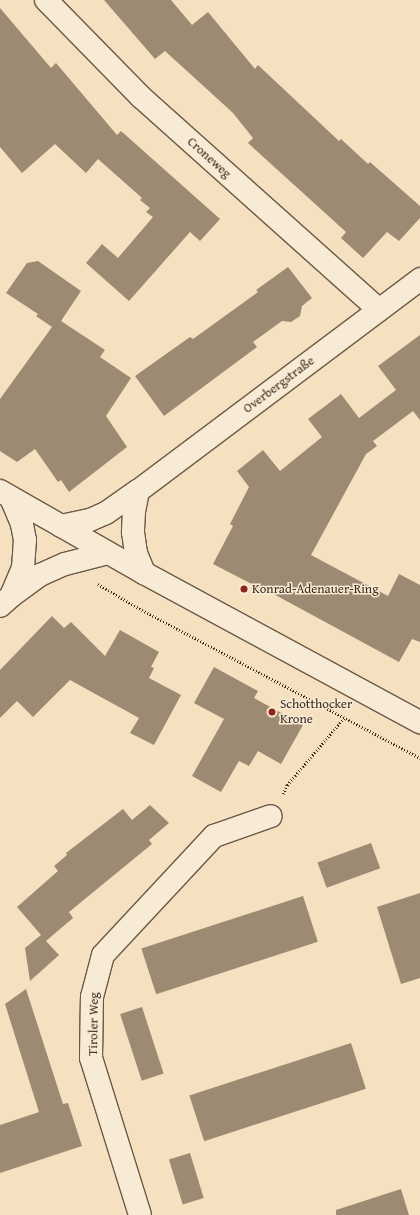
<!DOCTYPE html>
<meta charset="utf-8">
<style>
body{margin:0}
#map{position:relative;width:420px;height:1215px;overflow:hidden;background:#f5e0bf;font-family:"Gentium Book Plus",serif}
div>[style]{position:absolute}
.building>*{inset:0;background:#9d8a73;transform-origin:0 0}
.path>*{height:2.5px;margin-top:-1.25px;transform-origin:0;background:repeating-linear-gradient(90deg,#3e2c20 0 1px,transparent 0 3px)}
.roads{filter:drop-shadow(1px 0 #6c5948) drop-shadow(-1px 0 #6c5948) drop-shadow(0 1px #6c5948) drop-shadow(0 -1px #6c5948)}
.minor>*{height:22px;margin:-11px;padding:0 11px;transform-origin:11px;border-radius:11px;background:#f8ebd5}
.secondary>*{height:22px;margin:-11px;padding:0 11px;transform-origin:11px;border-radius:11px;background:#f8ebd5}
.dots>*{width:11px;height:11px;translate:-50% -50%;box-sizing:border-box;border:2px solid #f8ebd5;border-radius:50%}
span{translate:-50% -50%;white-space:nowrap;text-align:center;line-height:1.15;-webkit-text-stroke:3px #f8ebd5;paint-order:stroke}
.street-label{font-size:13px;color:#3e2c20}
.poi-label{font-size:13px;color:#3e2c20}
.left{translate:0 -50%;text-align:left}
</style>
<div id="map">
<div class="building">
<i style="clip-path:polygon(104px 0,171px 0,192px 25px,208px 12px,255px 69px,258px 65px,339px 141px,341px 139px,368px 164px,370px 162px,420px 206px,420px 218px,399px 241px,387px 232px,363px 258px,341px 238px,346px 232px,248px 143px,253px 138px,233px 113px,165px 51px,155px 59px)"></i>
<i style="clip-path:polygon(0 8px,51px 68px,56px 63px,117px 135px,121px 131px,220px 219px,200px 241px,190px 232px,129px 301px,86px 263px,102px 244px,118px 258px,153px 217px,146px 212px,150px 208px,140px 200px,142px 198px,98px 159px,86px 173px,55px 144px,22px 173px,0 147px)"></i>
<i style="clip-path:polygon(38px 261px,81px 291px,61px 321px,105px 350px,100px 357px,131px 378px,106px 416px,127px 447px,69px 492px,61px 480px,58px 482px,35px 449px,17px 462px,0 451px,0 399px,52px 327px,36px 316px,38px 314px,6px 293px,27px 263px)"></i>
<i style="clip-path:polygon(288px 267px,312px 298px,302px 306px,300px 316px,291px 322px,282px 321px,253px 342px,257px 347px,164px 416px,135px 376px,190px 337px,193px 339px,258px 292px,256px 290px)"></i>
<i style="clip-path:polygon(420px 335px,420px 420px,413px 411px,373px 441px,377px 446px,366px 454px,311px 555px,388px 596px,399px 574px,420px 585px,420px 642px,412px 639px,399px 662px,268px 591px,267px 592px,213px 564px,233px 526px,230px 524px,249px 487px,237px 471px,263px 450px,280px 471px,322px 437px,308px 419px,341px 394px,359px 418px,396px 390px,378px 366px)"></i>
<i style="clip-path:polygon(52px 616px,64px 628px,71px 622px,105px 656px,120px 630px,159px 652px,151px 667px,154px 668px,149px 678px,181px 695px,154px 745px,130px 733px,139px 718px,70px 680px,33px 717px,17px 701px,0 718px,0 670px)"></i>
<i style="clip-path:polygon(214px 667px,258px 691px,254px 698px,303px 725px,281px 764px,258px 751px,249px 766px,239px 761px,221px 792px,192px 776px,224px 719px,194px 703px)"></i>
<i style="clip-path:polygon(150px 805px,169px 823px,149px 840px,152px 844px,69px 912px,73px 918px,46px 941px,59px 955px,30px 981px,25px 948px,41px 935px,17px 907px,58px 871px,54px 866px,67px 855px,66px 853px,123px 809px,132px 820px)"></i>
<i style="left:371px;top:843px;width:27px;height:57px;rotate:70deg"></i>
<i style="clip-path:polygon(420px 893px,420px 978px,401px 984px,377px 907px)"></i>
<i style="left:303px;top:896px;width:48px;height:170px;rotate:72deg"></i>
<i style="clip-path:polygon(26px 989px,63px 1104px,68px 1103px,82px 1146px,0 1173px,0 1125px,39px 1112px,5px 1004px)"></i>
<i style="left:142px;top:1007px;width:70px;height:23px;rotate:72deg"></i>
<i style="left:351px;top:1043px;width:48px;height:170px;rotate:72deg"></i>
<i style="left:190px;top:1153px;width:47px;height:22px;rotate:73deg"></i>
<i style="clip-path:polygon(401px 1189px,409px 1215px,336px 1215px,336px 1210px)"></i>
</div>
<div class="path">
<i style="left:98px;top:584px;width:51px;rotate:30.6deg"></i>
<i style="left:142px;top:610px;width:315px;rotate:28deg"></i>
<i style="left:283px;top:794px;width:10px;rotate:-66deg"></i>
<i style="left:287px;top:785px;width:88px;rotate:-49.6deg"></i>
</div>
<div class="roads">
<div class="minor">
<i style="left:46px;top:0;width:136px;rotate:45.6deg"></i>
<i style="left:141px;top:97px;width:319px;rotate:41.8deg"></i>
<i style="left:138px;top:491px;width:20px;rotate:101deg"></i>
<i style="left:134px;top:511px;width:21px;rotate:93deg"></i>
<i style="left:133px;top:532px;width:21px;rotate:82deg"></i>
<i style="left:136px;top:553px;width:22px;rotate:68deg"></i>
<i style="left:61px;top:526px;width:30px;rotate:-12deg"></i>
<i style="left:90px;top:520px;width:17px;rotate:-24deg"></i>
<i style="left:106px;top:513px;width:39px;rotate:-35deg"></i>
<i style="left:138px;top:491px;width:353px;rotate:-36.9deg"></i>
<i style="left:11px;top:596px;width:30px;rotate:-67deg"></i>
<i style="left:23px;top:568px;width:28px;rotate:-86deg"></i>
<i style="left:25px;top:540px;width:16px;rotate:-101deg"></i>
<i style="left:22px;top:524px;width:28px;rotate:-113deg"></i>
<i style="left:0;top:606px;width:15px;rotate:-42deg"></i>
<i style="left:11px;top:596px;width:36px;rotate:-36deg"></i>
<i style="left:40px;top:575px;width:27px;rotate:-24deg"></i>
<i style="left:65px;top:564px;width:44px;rotate:-14.3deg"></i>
<i style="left:140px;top:1215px;width:164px;rotate:-107.3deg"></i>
<i style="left:91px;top:1058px;width:61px;rotate:-89.1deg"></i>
<i style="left:92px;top:997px;width:43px;rotate:-75.3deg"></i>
<i style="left:103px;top:955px;width:163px;rotate:-47deg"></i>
<i style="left:214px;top:836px;width:60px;rotate:-19.3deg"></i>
</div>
<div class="secondary">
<i style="left:0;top:491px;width:166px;rotate:29.7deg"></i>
<i style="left:144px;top:573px;width:314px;rotate:28.4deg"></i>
</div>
</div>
<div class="dots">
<i style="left:244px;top:589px;background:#8f2418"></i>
<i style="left:272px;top:712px;background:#8f2418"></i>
</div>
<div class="street-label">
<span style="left:209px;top:158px;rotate:42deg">Croneweg</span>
<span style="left:279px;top:385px;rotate:-37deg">Overbergstraße</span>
<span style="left:94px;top:1024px;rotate:-89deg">Tiroler Weg</span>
</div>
<div class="poi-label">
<span class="left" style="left:252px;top:589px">Konrad-Adenauer-Ring</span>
<span class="left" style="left:280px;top:712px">Schotthocker<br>Krone</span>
</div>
</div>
